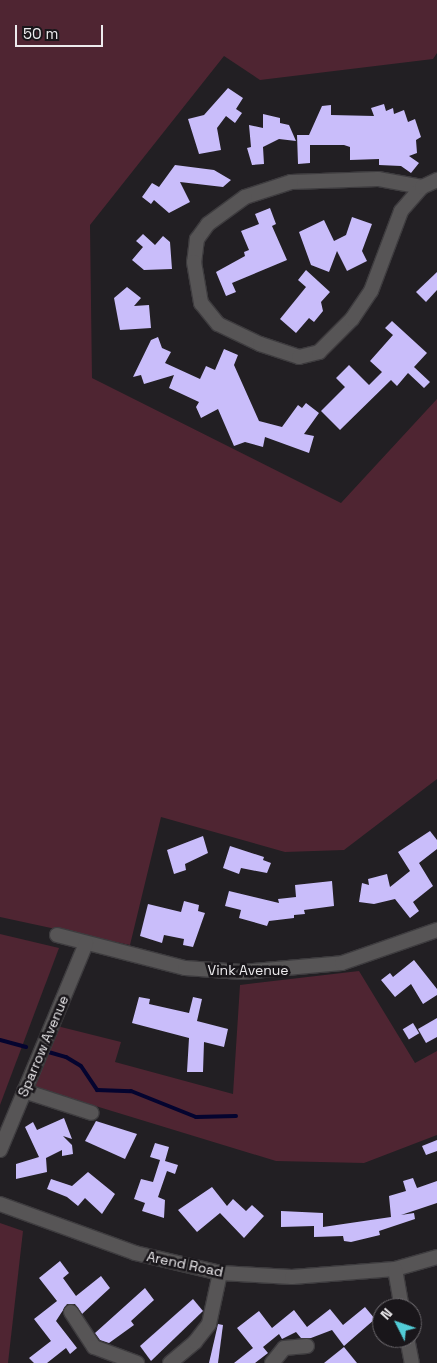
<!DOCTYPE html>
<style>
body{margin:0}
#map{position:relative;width:437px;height:1363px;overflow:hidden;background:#221f23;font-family:"Space Grotesk",sans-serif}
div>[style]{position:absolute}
.green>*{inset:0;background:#4f2532}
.stream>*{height:4px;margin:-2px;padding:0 2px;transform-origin:2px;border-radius:2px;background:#04042f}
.building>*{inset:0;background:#c9bdfa;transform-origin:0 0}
.roads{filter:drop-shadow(1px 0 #3e3c3f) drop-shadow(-1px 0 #3e3c3f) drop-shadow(0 1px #3e3c3f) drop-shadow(0 -1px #3e3c3f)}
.minor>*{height:14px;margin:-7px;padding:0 7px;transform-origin:7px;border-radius:7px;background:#575556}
span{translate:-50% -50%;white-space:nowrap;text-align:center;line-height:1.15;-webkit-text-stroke:5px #19161a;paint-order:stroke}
.street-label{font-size:14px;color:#edebee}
.north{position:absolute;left:372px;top:1298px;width:50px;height:50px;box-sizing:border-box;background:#19161a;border:1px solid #6e6b6f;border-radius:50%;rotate:311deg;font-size:14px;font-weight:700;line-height:20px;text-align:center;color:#edebee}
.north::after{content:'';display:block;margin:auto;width:18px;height:22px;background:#52ccd6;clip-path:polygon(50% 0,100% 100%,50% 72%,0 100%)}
.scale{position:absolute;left:15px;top:25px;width:88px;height:22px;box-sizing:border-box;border:2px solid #edebee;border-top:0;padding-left:6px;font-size:15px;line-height:18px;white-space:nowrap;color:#edebee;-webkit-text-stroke:4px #19161a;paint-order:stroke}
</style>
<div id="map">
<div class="green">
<i style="clip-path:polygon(0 0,437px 0,437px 53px,433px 59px,260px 80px,224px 56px,90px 225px,92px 378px,341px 503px,437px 399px,437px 779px,344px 850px,285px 852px,161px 817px,130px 945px,0 917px)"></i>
<i style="clip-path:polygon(0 934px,59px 948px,0 1105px)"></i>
<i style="clip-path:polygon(359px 971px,415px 1063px,437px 1051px,437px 1135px,364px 1163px,276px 1161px,30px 1086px,53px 1025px,121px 1042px,115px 1062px,233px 1094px,240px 985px)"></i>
<i style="clip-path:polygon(0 1223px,23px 1231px,8px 1363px,0 1363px)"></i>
</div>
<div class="stream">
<i style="left:0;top:1040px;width:27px;rotate:15deg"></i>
<i style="left:45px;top:1051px;width:22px;rotate:16deg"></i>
<i style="left:66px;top:1057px;width:17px;rotate:31deg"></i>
<i style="left:81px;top:1066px;width:29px;rotate:56deg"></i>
<i style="left:97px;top:1090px;width:34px;rotate:2deg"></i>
<i style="left:131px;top:1091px;width:70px;rotate:21.8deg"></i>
<i style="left:196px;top:1117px;width:40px;rotate:-1.4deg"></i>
</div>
<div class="building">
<i style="clip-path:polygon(228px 88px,243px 98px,236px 109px,242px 113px,235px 123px,226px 116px,217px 128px,221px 150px,199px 154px,188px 119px,204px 115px)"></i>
<i style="clip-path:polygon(384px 104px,386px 111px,393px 108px,394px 114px,404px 110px,408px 122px,415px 119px,421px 137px,416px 140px,417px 153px,409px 156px,419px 163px,411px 173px,401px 166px,379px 165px,379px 159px,350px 160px,350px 147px,344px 145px,310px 145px,310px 163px,298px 164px,297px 135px,309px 135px,322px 106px,331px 105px,331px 115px,374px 116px,371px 108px)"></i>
<i style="clip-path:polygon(263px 114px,280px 118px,280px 123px,289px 125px,296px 141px,279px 139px,263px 147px,264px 164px,252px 165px,247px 148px,251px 147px,249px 125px,263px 128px)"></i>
<i style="clip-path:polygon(175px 165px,214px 170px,231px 180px,223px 187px,180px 182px,190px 202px,169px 213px,154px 200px,151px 204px,142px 197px,152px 183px,159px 187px)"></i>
<i style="clip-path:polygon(270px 208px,276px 224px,272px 226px,287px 260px,232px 283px,236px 292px,226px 296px,216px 272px,245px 256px,244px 252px,249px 250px,241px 231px,259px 224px,255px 214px)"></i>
<i style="clip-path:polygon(352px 217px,372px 224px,362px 251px,367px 261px,347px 271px,337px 251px,329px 272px,311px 265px,299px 232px,324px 220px,334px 241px,346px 235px)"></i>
<i style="clip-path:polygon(143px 234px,155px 245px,163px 236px,170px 242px,172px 269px,144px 270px,132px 260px,143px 247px,136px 241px)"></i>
<i style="clip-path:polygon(306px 270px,330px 292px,321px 302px,323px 311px,314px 322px,309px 318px,296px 333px,280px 319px,306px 287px,298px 280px)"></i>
<i style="clip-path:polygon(437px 272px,437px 290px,426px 302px,416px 292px)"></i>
<i style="clip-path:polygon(127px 287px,141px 298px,134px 306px,149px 305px,151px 328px,120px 330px,114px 298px)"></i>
<i style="clip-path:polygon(392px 321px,427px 353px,414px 367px,430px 382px,424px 388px,408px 373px,397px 386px,391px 380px,340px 430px,321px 411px,345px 387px,336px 378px,349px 365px,369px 385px,382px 372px,370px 361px,393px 335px,385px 328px)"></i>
<i style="clip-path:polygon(158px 337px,162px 348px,171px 352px,165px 363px,200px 379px,206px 366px,215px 370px,224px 349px,238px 355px,234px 365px,259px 421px,282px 427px,298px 405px,302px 408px,306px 403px,319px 413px,304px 434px,314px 436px,309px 453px,265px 437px,263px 447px,245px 442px,234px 446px,218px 409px,201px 418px,196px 407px,199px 402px,169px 388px,174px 375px,144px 384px,141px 375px,133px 377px,151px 340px)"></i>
<i style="clip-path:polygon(430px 831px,437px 840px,437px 849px,419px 863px,433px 886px,413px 902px,419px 911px,410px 918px,395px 899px,374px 904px,359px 902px,362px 883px,369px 885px,368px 879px,387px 874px,390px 887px,410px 871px,398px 852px)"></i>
<i style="clip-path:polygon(203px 836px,208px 853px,185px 864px,186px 870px,174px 874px,167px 850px)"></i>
<i style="clip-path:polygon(230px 846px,264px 857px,263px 860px,271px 863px,267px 873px,241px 868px,239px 874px,223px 868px)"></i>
<i style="clip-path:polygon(332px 881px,334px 906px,304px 910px,305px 914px,294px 915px,294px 918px,269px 921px,267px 926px,239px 918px,241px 910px,225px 906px,229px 891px,279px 903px,278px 899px,296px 897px,295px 885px)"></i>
<i style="clip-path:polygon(184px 901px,199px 905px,198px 911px,205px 913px,193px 947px,183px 945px,184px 939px,164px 935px,162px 943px,140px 936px,148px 904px,181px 912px)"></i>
<i style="clip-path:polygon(414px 960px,437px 989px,437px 995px,423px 1004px,411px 984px,395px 997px,381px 980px,390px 973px,393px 977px)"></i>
<i style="clip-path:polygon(139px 997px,150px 999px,149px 1004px,189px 1013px,193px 997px,202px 999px,197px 1021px,228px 1029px,224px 1047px,204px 1042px,203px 1072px,187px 1072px,189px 1038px,132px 1023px)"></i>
<i style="clip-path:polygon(437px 1018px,437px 1037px,426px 1043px,418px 1029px)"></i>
<i style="left:413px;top:1023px;width:12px;height:12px;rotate:59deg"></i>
<i style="clip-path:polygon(64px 1118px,72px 1139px,63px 1136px,72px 1145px,73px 1154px,62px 1156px,62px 1150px,46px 1158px,47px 1172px,16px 1179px,16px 1164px,39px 1157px,25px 1127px,33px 1122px,37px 1130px)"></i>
<i style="clip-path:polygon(96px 1121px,137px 1134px,125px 1159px,85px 1141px)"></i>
<i style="clip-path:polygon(437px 1140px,437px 1151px,426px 1155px,422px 1146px)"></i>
<i style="clip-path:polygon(155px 1143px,169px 1147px,165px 1161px,178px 1165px,175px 1174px,167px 1171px,158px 1197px,165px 1200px,164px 1218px,142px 1211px,145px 1203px,134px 1199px,141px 1179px,153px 1182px,160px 1160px,150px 1157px)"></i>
<i style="clip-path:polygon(88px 1172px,115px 1194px,102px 1214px,85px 1198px,78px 1206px,67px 1197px,47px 1189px,51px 1179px,72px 1186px)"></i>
<i style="clip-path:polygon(413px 1178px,417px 1188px,437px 1181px,437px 1203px,401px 1215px,414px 1213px,415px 1219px,379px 1231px,380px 1235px,351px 1242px,344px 1241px,343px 1236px,314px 1237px,314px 1226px,281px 1227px,281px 1211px,323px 1213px,323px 1227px,391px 1217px,389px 1196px,406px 1191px,403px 1181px)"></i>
<i style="clip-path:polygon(212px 1187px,227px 1206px,233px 1199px,246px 1211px,252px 1205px,264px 1216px,244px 1238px,220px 1213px,197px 1232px,178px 1210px)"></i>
<i style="clip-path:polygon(60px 1261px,69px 1273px,63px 1278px,76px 1296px,101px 1276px,110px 1288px,82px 1314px,75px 1304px,67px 1304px,56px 1321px,77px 1348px,70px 1354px,66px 1348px,47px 1363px,34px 1363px,29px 1358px,51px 1341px,34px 1319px,57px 1301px,39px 1278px)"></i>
<i style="clip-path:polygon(145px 1288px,154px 1300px,131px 1321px,134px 1325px,109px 1343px,100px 1340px,95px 1333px)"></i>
<i style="clip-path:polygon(193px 1299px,203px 1311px,151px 1361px,140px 1346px)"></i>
<i style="clip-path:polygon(365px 1307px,375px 1319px,344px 1346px,332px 1330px,311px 1338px,301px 1338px,296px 1332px,282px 1339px,279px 1334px,263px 1347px,268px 1353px,255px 1363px,234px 1363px,253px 1348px,237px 1328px,259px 1311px,272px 1328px,294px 1310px,307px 1327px,330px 1309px,343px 1325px)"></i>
<i style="clip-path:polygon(218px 1324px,223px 1325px,218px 1363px,209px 1363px)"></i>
<i style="clip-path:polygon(344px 1347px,357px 1363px,324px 1363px)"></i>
</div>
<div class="roads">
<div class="minor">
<i style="left:422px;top:187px;width:45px;rotate:-169.7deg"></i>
<i style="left:378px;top:179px;width:87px;rotate:178deg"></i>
<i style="left:291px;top:182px;width:48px;rotate:161.9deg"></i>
<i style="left:245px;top:197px;width:46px;rotate:143.9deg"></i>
<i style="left:208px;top:224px;width:19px;rotate:126deg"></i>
<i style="left:197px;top:239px;width:23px;rotate:97deg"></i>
<i style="left:194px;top:262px;width:42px;rotate:80.3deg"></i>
<i style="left:201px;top:303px;width:27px;rotate:51deg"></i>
<i style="left:218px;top:324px;width:47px;rotate:25.5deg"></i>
<i style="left:260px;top:344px;width:41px;rotate:18.4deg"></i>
<i style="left:299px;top:357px;width:21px;rotate:-14deg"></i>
<i style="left:319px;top:352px;width:47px;rotate:-45deg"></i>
<i style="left:352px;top:319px;width:34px;rotate:-56deg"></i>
<i style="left:371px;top:291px;width:85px;rotate:-69.4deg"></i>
<i style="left:401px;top:211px;width:32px;rotate:-49deg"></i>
<i style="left:422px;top:187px;width:17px;rotate:-25deg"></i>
<i style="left:57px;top:935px;width:132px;rotate:14.5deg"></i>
<i style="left:185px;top:968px;width:57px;rotate:4deg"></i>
<i style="left:242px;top:972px;width:100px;rotate:-5.1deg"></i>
<i style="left:342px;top:963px;width:101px;rotate:-19.2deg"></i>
<i style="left:24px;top:1091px;width:71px;rotate:17.9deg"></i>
<i style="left:0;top:1150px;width:224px;rotate:-67.4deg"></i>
<i style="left:0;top:1204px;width:144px;rotate:19.9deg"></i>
<i style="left:135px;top:1253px;width:87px;rotate:13.2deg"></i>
<i style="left:220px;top:1273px;width:72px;rotate:3.2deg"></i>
<i style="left:292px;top:1277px;width:103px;rotate:-4.4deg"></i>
<i style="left:395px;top:1269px;width:44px;rotate:-15.9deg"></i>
<i style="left:395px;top:1269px;width:40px;rotate:80deg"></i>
<i style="left:71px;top:1312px;width:42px;rotate:56.7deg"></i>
<i style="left:94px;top:1347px;width:46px;rotate:20.4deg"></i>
<i style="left:407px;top:1338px;width:25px;rotate:79deg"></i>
<i style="left:170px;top:1363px;width:33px;rotate:-40deg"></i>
<i style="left:195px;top:1342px;width:23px;rotate:-52deg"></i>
<i style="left:209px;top:1324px;width:52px;rotate:-77.8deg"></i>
<i style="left:272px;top:1363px;width:19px;rotate:-51deg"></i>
<i style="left:284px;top:1348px;width:23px;rotate:-5deg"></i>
</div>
</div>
<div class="street-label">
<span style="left:248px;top:970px">Vink Avenue</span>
<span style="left:43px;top:1046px;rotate:-67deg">Sparrow Avenue</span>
<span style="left:185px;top:1264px;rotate:12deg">Arend Road</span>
</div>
<div class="north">N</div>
<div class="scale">50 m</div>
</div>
